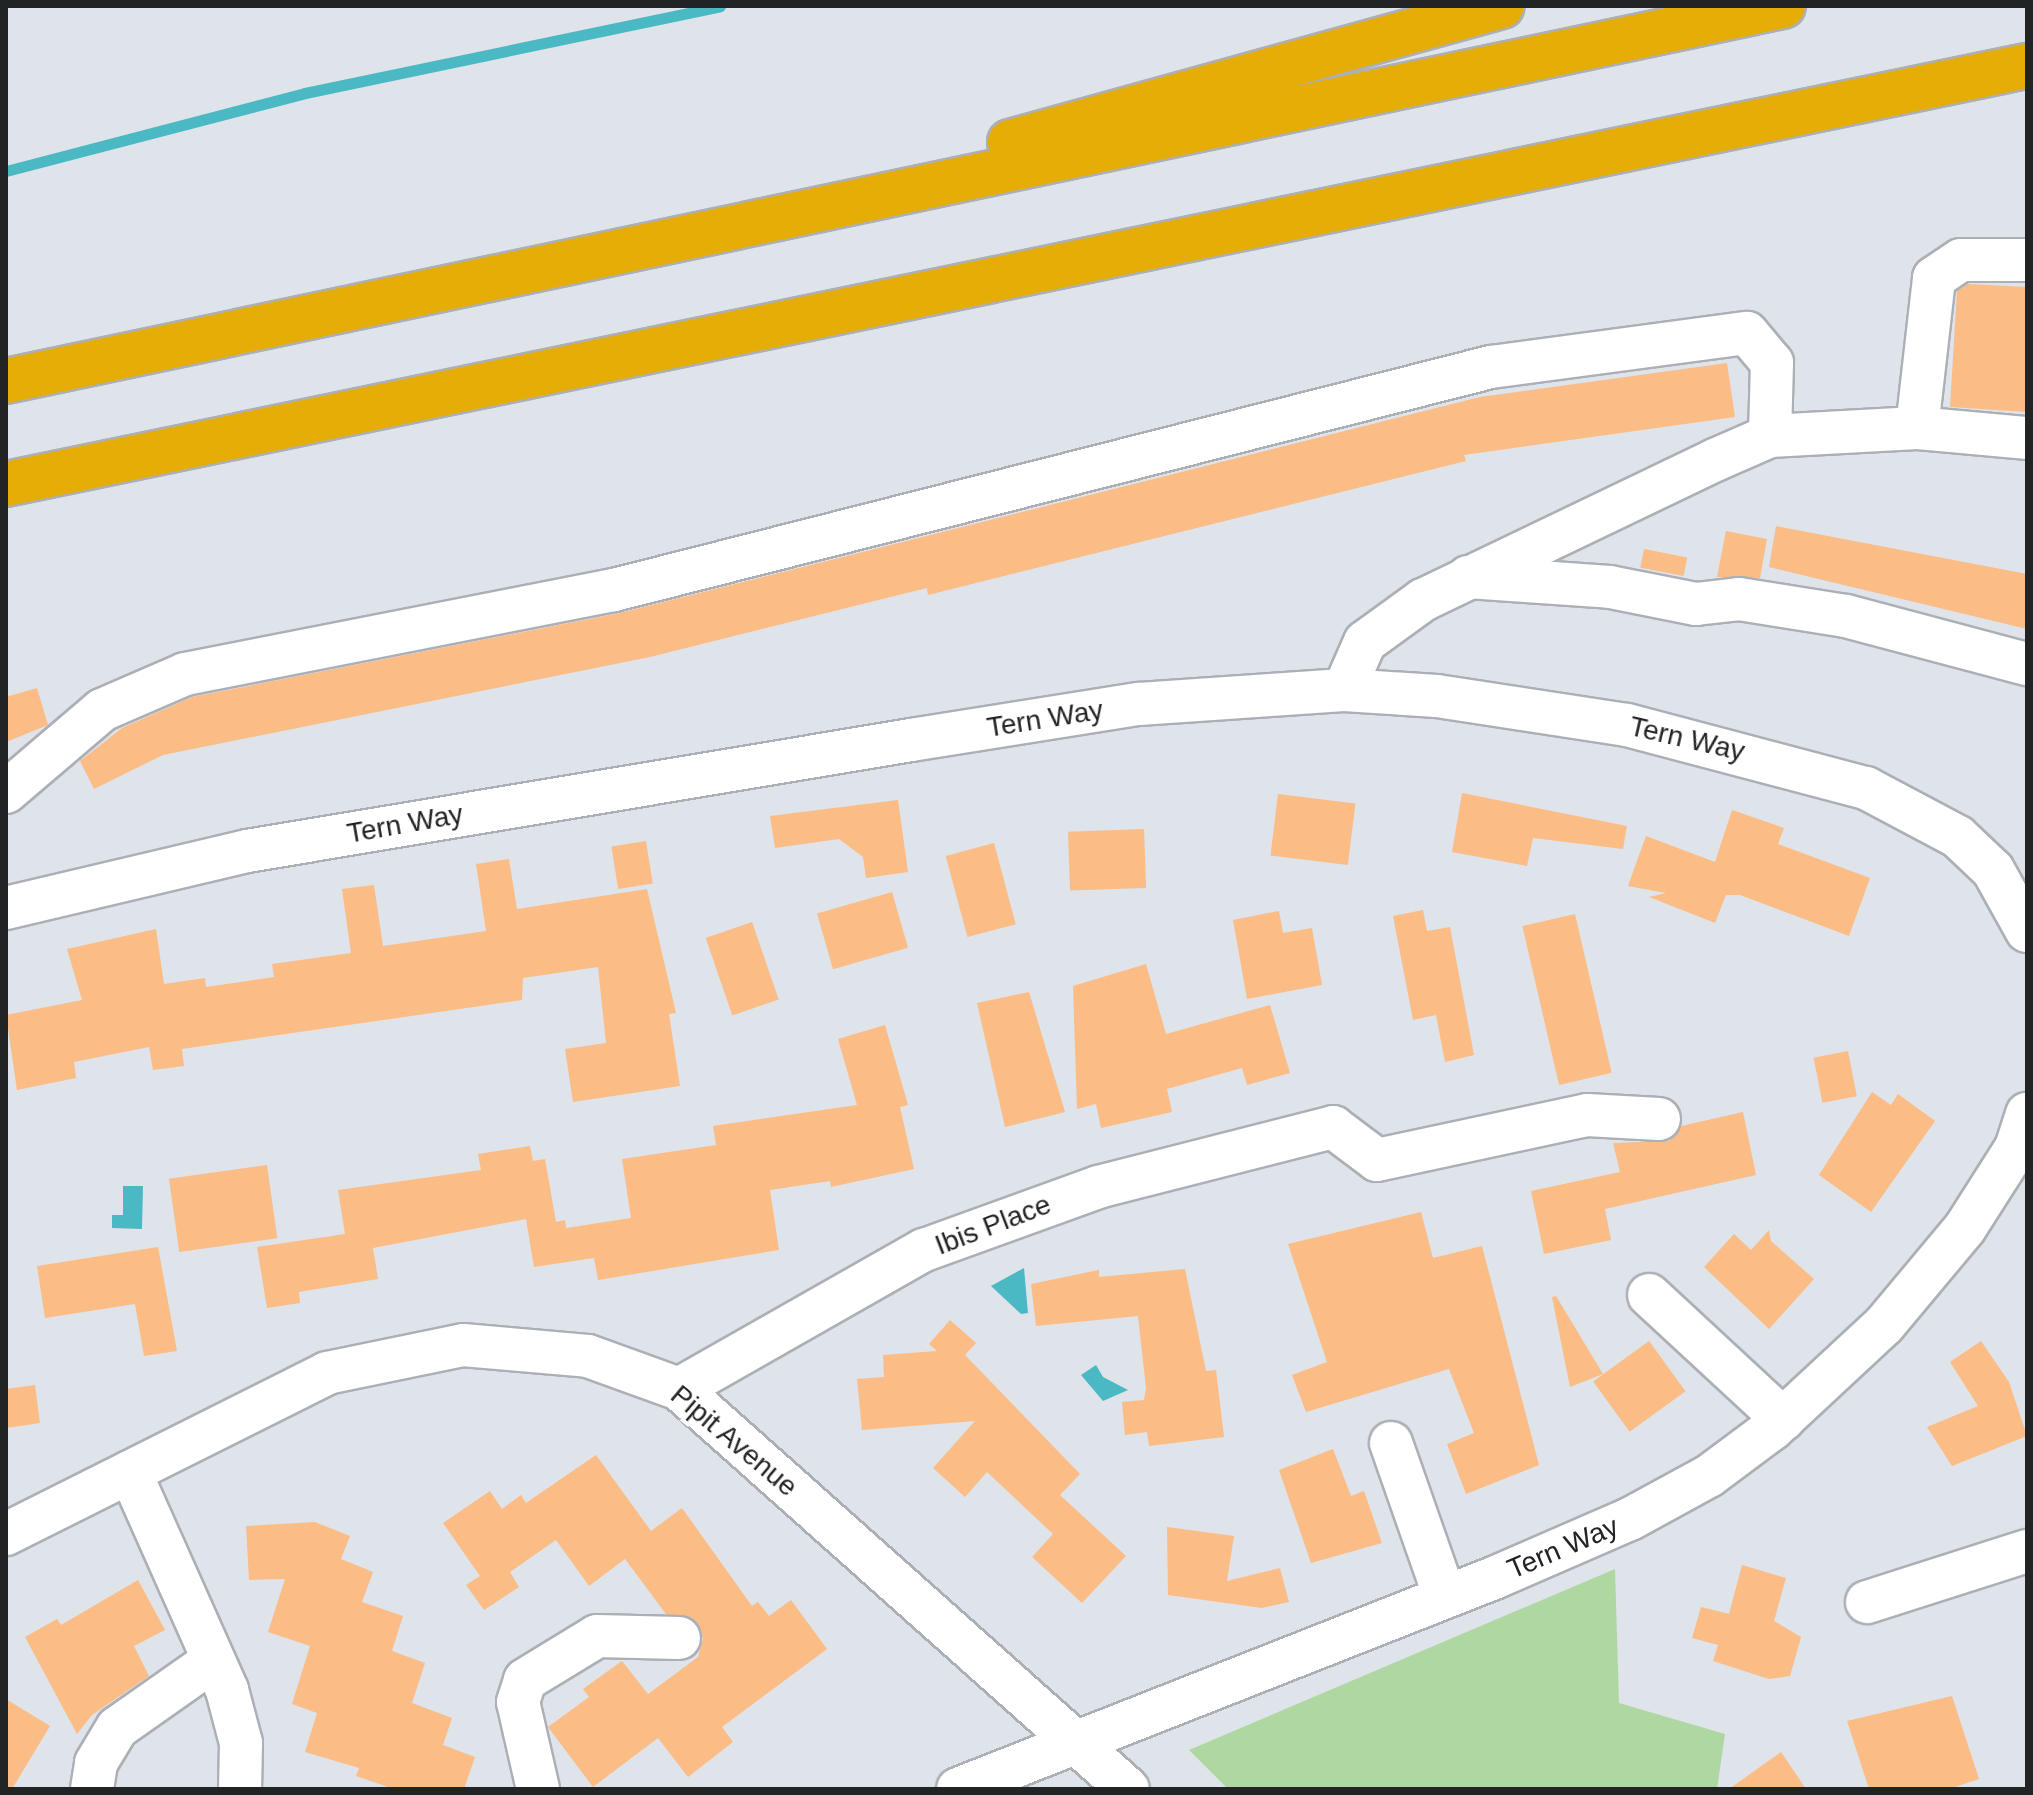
<!DOCTYPE html>
<style>
body{margin:0}
#map{position:relative;width:2033px;height:1795px;overflow:hidden;background:#dfe3ea;font-family:Helvetica,sans-serif}
div>[style]{position:absolute}
.green>*{inset:0;background:#afd7a1}
.water>*{inset:0;background:#4ab9c4}
.stream>*{height:11px;margin:-5.5px;padding:0 5.5px;transform-origin:5.5px;border-radius:5.5px;background:#4ab9c4}
.building>*{inset:0;background:#fbbc86;transform-origin:0 0}
.roads{filter:drop-shadow(2px 0 #acb0b6) drop-shadow(-2px 0 #acb0b6) drop-shadow(0 2px #acb0b6) drop-shadow(0 -2px #acb0b6)}
.minor>*{height:42px;margin:-21px;padding:0 21px;transform-origin:21px;border-radius:21px;background:#fff}
.highway>*{height:44px;margin:-22px;padding:0 22px;transform-origin:22px;border-radius:22px;background:#e6ad07}
span{translate:-50% -50%;white-space:nowrap;text-align:center;line-height:1.15;-webkit-text-stroke:8px #fff;paint-order:stroke}
.street-label{font-size:28px;color:#222325}
.frame{position:absolute;inset:0;border:8px solid #222325;pointer-events:none}
</style>
<div id="map">
<div class="green">
<i style="clip-path:polygon(1615px 1569px,1619px 1703px,1725px 1734px,1717px 1789px,1228px 1789px,1189px 1750px)"></i>
</div>
<div class="water">
<i style="clip-path:polygon(123px 1186px,143px 1186px,142px 1229px,112px 1228px,112px 1215px,123px 1215px)"></i>
<i style="clip-path:polygon(1024px 1268px,1028px 1313px,1021px 1314px,991px 1286px)"></i>
<i style="clip-path:polygon(1096px 1365px,1103px 1377px,1128px 1390px,1103px 1401px,1081px 1375px)"></i>
</div>
<div class="stream">
<i style="left:6px;top:171px;width:309px;rotate:-14.6deg"></i>
<i style="left:305px;top:93px;width:424px;rotate:-11.8deg"></i>
</div>
<div class="building">
<i style="clip-path:polygon(1968px 284px,2027px 287px,2027px 412px,1950px 407px,1957px 291px)"></i>
<i style="clip-path:polygon(1727px 363px,1735px 417px,1464px 455px,1466px 461px,928px 595px,927px 588px,650px 657px,163px 755px,94px 789px,80px 761px,122px 728px,192px 697px,620px 613px,1480px 397px)"></i>
<i style="clip-path:polygon(1776px 526px,2027px 574px,2027px 629px,1769px 567px)"></i>
<i style="clip-path:polygon(1726px 531px,1767px 539px,1760px 578px,1717px 577px)"></i>
<i style="left:1644px;top:549px;width:44px;height:19px;rotate:11deg"></i>
<i style="clip-path:polygon(37px 688px,48px 725px,6px 742px,6px 697px)"></i>
<i style="clip-path:polygon(1462px 793px,1627px 826px,1623px 849px,1533px 838px,1527px 866px,1452px 852px)"></i>
<i style="left:1278px;top:794px;width:78px;height:62px;rotate:7deg"></i>
<i style="clip-path:polygon(898px 800px,908px 872px,866px 878px,863px 857px,839px 839px,775px 848px,770px 816px)"></i>
<i style="clip-path:polygon(1732px 810px,1784px 828px,1778px 844px,1870px 878px,1849px 936px,1740px 895px,1726px 895px,1715px 923px,1649px 897px,1666px 893px,1628px 886px,1646px 836px,1715px 862px)"></i>
<i style="left:1144px;top:829px;width:59px;height:76px;rotate:88deg"></i>
<i style="left:646px;top:841px;width:43px;height:35px;rotate:81deg"></i>
<i style="left:994px;top:843px;width:84px;height:50px;rotate:75deg"></i>
<i style="clip-path:polygon(509px 859px,517px 909px,647px 889px,676px 1013px,669px 1014px,680px 1086px,573px 1102px,565px 1049px,606px 1043px,598px 967px,523px 978px,522px 1000px,182px 1049px,184px 1066px,153px 1070px,149px 1047px,74px 1062px,76px 1078px,17px 1090px,6px 1015px,82px 1000px,67px 949px,156px 929px,164px 984px,205px 978px,206px 987px,274px 977px,272px 964px,351px 953px,342px 889px,374px 885px,383px 946px,486px 931px,476px 864px)"></i>
<i style="left:892px;top:892px;width:58px;height:78px;rotate:74deg"></i>
<i style="clip-path:polygon(1423px 910px,1427px 931px,1450px 927px,1474px 1055px,1445px 1062px,1436px 1015px,1413px 1020px,1393px 916px)"></i>
<i style="clip-path:polygon(1279px 911px,1283px 933px,1312px 928px,1322px 985px,1247px 999px,1233px 920px)"></i>
<i style="left:1575px;top:914px;width:163px;height:54px;rotate:77deg"></i>
<i style="left:752px;top:922px;width:82px;height:49px;rotate:71deg"></i>
<i style="clip-path:polygon(1146px 964px,1166px 1034px,1270px 1005px,1290px 1073px,1247px 1085px,1242px 1068px,1167px 1089px,1172px 1112px,1101px 1128px,1096px 1104px,1077px 1109px,1073px 986px)"></i>
<i style="clip-path:polygon(1029px 992px,1065px 1112px,1005px 1127px,977px 1003px)"></i>
<i style="clip-path:polygon(885px 1025px,908px 1105px,900px 1107px,914px 1169px,831px 1187px,830px 1181px,770px 1190px,779px 1250px,598px 1280px,594px 1258px,534px 1267px,526px 1219px,373px 1248px,378px 1279px,299px 1292px,300px 1303px,267px 1308px,257px 1247px,345px 1234px,338px 1190px,481px 1170px,478px 1154px,530px 1146px,533px 1161px,545px 1159px,556px 1222px,565px 1220px,566px 1228px,631px 1218px,622px 1159px,716px 1145px,713px 1126px,857px 1105px,838px 1039px)"></i>
<i style="left:1848px;top:1051px;width:46px;height:35px;rotate:79deg"></i>
<i style="clip-path:polygon(1872px 1092px,1891px 1105px,1898px 1094px,1935px 1121px,1871px 1212px,1819px 1175px)"></i>
<i style="clip-path:polygon(1743px 1112px,1756px 1175px,1605px 1209px,1611px 1240px,1544px 1254px,1531px 1191px,1620px 1172px,1613px 1143px,1669px 1141px,1681px 1126px)"></i>
<i style="left:267px;top:1165px;width:74px;height:99px;rotate:82deg"></i>
<i style="clip-path:polygon(1421px 1212px,1433px 1258px,1482px 1246px,1539px 1465px,1466px 1494px,1447px 1444px,1474px 1433px,1449px 1369px,1306px 1412px,1292px 1375px,1327px 1362px,1288px 1244px)"></i>
<i style="clip-path:polygon(1769px 1230px,1771px 1241px,1814px 1279px,1769px 1329px,1704px 1267px,1734px 1234px,1751px 1250px)"></i>
<i style="clip-path:polygon(158px 1247px,177px 1351px,144px 1356px,135px 1304px,45px 1318px,37px 1266px)"></i>
<i style="clip-path:polygon(1185px 1269px,1206px 1371px,1216px 1370px,1224px 1437px,1149px 1446px,1147px 1432px,1125px 1435px,1122px 1402px,1144px 1400px,1146px 1388px,1138px 1316px,1036px 1326px,1031px 1284px,1099px 1270px,1099px 1277px)"></i>
<i style="clip-path:polygon(1556px 1296px,1603px 1374px,1570px 1387px,1552px 1297px)"></i>
<i style="clip-path:polygon(950px 1320px,976px 1343px,965px 1355px,1080px 1474px,1060px 1495px,1126px 1556px,1082px 1603px,1032px 1557px,1053px 1534px,987px 1472px,965px 1497px,933px 1468px,975px 1421px,862px 1430px,857px 1379px,884px 1377px,883px 1355px,937px 1351px,929px 1344px)"></i>
<i style="left:1649px;top:1341px;width:62px;height:69px;rotate:54deg"></i>
<i style="clip-path:polygon(1981px 1341px,2009px 1382px,2027px 1436px,1952px 1466px,1927px 1427px,1978px 1406px,1950px 1362px)"></i>
<i style="clip-path:polygon(35px 1385px,40px 1423px,6px 1428px,6px 1389px)"></i>
<i style="clip-path:polygon(1333px 1449px,1351px 1496px,1364px 1491px,1382px 1543px,1311px 1563px,1279px 1470px)"></i>
<i style="clip-path:polygon(596px 1455px,651px 1531px,682px 1508px,752px 1606px,758px 1602px,769px 1616px,791px 1600px,827px 1649px,722px 1727px,733px 1742px,688px 1777px,658px 1738px,593px 1787px,548px 1727px,589px 1697px,583px 1689px,622px 1661px,648px 1694px,698px 1657px,703px 1638px,692px 1618px,666px 1614px,625px 1559px,589px 1586px,556px 1540px,510px 1572px,519px 1587px,484px 1610px,466px 1585px,480px 1576px,443px 1523px,490px 1491px,502px 1509px,521px 1495px,526px 1503px)"></i>
<i style="clip-path:polygon(315px 1522px,350px 1536px,341px 1559px,373px 1572px,362px 1602px,403px 1616px,392px 1651px,425px 1663px,412px 1703px,452px 1718px,443px 1745px,475px 1757px,464px 1789px,394px 1789px,356px 1776px,359px 1768px,305px 1752px,317px 1713px,292px 1704px,310px 1646px,268px 1632px,285px 1579px,249px 1580px,246px 1526px)"></i>
<i style="clip-path:polygon(1167px 1527px,1234px 1536px,1227px 1581px,1280px 1568px,1289px 1602px,1262px 1608px,1168px 1595px)"></i>
<i style="clip-path:polygon(1742px 1565px,1786px 1578px,1774px 1621px,1801px 1637px,1790px 1676px,1769px 1679px,1713px 1661px,1718px 1645px,1692px 1638px,1701px 1607px,1729px 1614px)"></i>
<i style="clip-path:polygon(138px 1580px,165px 1630px,134px 1646px,149px 1676px,92px 1715px,77px 1734px,25px 1637px,57px 1619px,61px 1625px)"></i>
<i style="clip-path:polygon(1952px 1696px,1979px 1779px,1949px 1789px,1869px 1789px,1847px 1721px)"></i>
<i style="clip-path:polygon(6px 1699px,50px 1726px,12px 1789px,6px 1789px)"></i>
<i style="clip-path:polygon(1781px 1752px,1806px 1789px,1729px 1789px)"></i>
</div>
<div class="roads">
<div class="minor">
<i style="left:1917px;top:428px;width:110px;rotate:5.2deg"></i>
<i style="left:1468px;top:577px;width:142px;rotate:4deg"></i>
<i style="left:1610px;top:587px;width:88px;rotate:11.2deg"></i>
<i style="left:1696px;top:604px;width:43px;rotate:-6.6deg"></i>
<i style="left:1739px;top:599px;width:108px;rotate:9deg"></i>
<i style="left:1846px;top:616px;width:187px;rotate:14.9deg"></i>
<i style="left:1344px;top:690px;width:52px;rotate:-66.4deg"></i>
<i style="left:1365px;top:642px;width:72px;rotate:-35.9deg"></i>
<i style="left:1423px;top:600px;width:324px;rotate:-25.6deg"></i>
<i style="left:1715px;top:460px;width:60px;rotate:-23.6deg"></i>
<i style="left:1770px;top:436px;width:147px;rotate:-3.1deg"></i>
<i style="left:1917px;top:428px;width:151px;rotate:-83.5deg"></i>
<i style="left:1934px;top:278px;width:32px;rotate:-34deg"></i>
<i style="left:1961px;top:260px;width:66px"></i>
<i style="left:6px;top:792px;width:126px;rotate:-40.5deg"></i>
<i style="left:102px;top:710px;width:90px;rotate:-23.4deg"></i>
<i style="left:185px;top:674px;width:437px;rotate:-11.1deg"></i>
<i style="left:614px;top:590px;width:905px;rotate:-14.27deg"></i>
<i style="left:1491px;top:367px;width:258px;rotate:-7.6deg"></i>
<i style="left:1747px;top:333px;width:39px;rotate:50deg"></i>
<i style="left:1772px;top:363px;width:73px;rotate:91.6deg"></i>
<i style="left:6px;top:908px;width:248px;rotate:-13.3deg"></i>
<i style="left:247px;top:851px;width:673px;rotate:-9.49deg"></i>
<i style="left:911px;top:740px;width:231px;rotate:-9deg"></i>
<i style="left:1139px;top:704px;width:205px;rotate:-3.9deg"></i>
<i style="left:1344px;top:690px;width:93px;rotate:3.7deg"></i>
<i style="left:1437px;top:696px;width:192px;rotate:8.7deg"></i>
<i style="left:1627px;top:725px;width:247px;rotate:14.8deg"></i>
<i style="left:1866px;top:788px;width:104px;rotate:28deg"></i>
<i style="left:1958px;top:837px;width:48px;rotate:43.3deg"></i>
<i style="left:1993px;top:870px;width:70px;rotate:60.9deg"></i>
<i style="left:1649px;top:1295px;width:183px;rotate:42.8deg"></i>
<i style="left:679px;top:1389px;width:282px;rotate:-29.6deg"></i>
<i style="left:924px;top:1250px;width:185px;rotate:-19.9deg"></i>
<i style="left:1098px;top:1187px;width:243px;rotate:-14.3deg"></i>
<i style="left:1333px;top:1127px;width:55px;rotate:36.9deg"></i>
<i style="left:1377px;top:1160px;width:215px;rotate:-12.1deg"></i>
<i style="left:1587px;top:1115px;width:72px;rotate:3.2deg"></i>
<i style="left:1391px;top:1443px;width:163px;rotate:70.7deg"></i>
<i style="left:130px;top:1472px;width:239px;rotate:66deg"></i>
<i style="left:227px;top:1690px;width:55px;rotate:75.2deg"></i>
<i style="left:241px;top:1743px;width:46px;rotate:91.2deg"></i>
<i style="left:6px;top:1534px;width:359px;rotate:-26.6deg"></i>
<i style="left:327px;top:1373px;width:139px;rotate:-11.6deg"></i>
<i style="left:463px;top:1345px;width:125px;rotate:5deg"></i>
<i style="left:588px;top:1356px;width:97px;rotate:19.9deg"></i>
<i style="left:679px;top:1389px;width:601px;rotate:41.7deg"></i>
<i style="left:1867px;top:1602px;width:168px;rotate:-17.7deg"></i>
<i style="left:92px;top:1789px;width:26px;rotate:-81deg"></i>
<i style="left:96px;top:1763px;width:41px;rotate:-59deg"></i>
<i style="left:117px;top:1728px;width:115px;rotate:-35.1deg"></i>
<i style="left:538px;top:1789px;width:89px;rotate:-102.9deg"></i>
<i style="left:518px;top:1702px;width:23px;rotate:-72deg"></i>
<i style="left:525px;top:1680px;width:84px;rotate:-31.4deg"></i>
<i style="left:597px;top:1636px;width:82px;rotate:1.4deg"></i>
<i style="left:958px;top:1789px;width:576px;rotate:-21.49deg"></i>
<i style="left:1494px;top:1578px;width:148px;rotate:-23.5deg"></i>
<i style="left:1630px;top:1519px;width:90px;rotate:-28.6deg"></i>
<i style="left:1709px;top:1476px;width:79px;rotate:-36.7deg"></i>
<i style="left:1772px;top:1429px;width:153px;rotate:-42.9deg"></i>
<i style="left:1884px;top:1325px;width:126px;rotate:-50.1deg"></i>
<i style="left:1965px;top:1228px;width:95px;rotate:-57.5deg"></i>
<i style="left:2016px;top:1148px;width:36px;rotate:-72deg"></i>
</div>
<div class="highway">
<i style="left:1010px;top:142px;width:510px;rotate:-15.45deg"></i>
<i style="left:6px;top:381px;width:1816px;rotate:-11.92deg"></i>
<i style="left:6px;top:484px;width:2064px;rotate:-11.69deg"></i>
</div>
</div>
<div class="street-label">
<span style="left:1045px;top:719px;rotate:-9deg">Tern Way</span>
<span style="left:1687px;top:739px;rotate:13deg">Tern Way</span>
<span style="left:405px;top:824px;rotate:-10deg">Tern Way</span>
<span style="left:993px;top:1225px;rotate:-21deg">Ibis Place</span>
<span style="left:734px;top:1441px;rotate:40deg">Pipit Avenue</span>
<span style="left:1563px;top:1548px;rotate:-23deg">Tern Way</span>
</div>
<div class="frame"></div>
</div>
